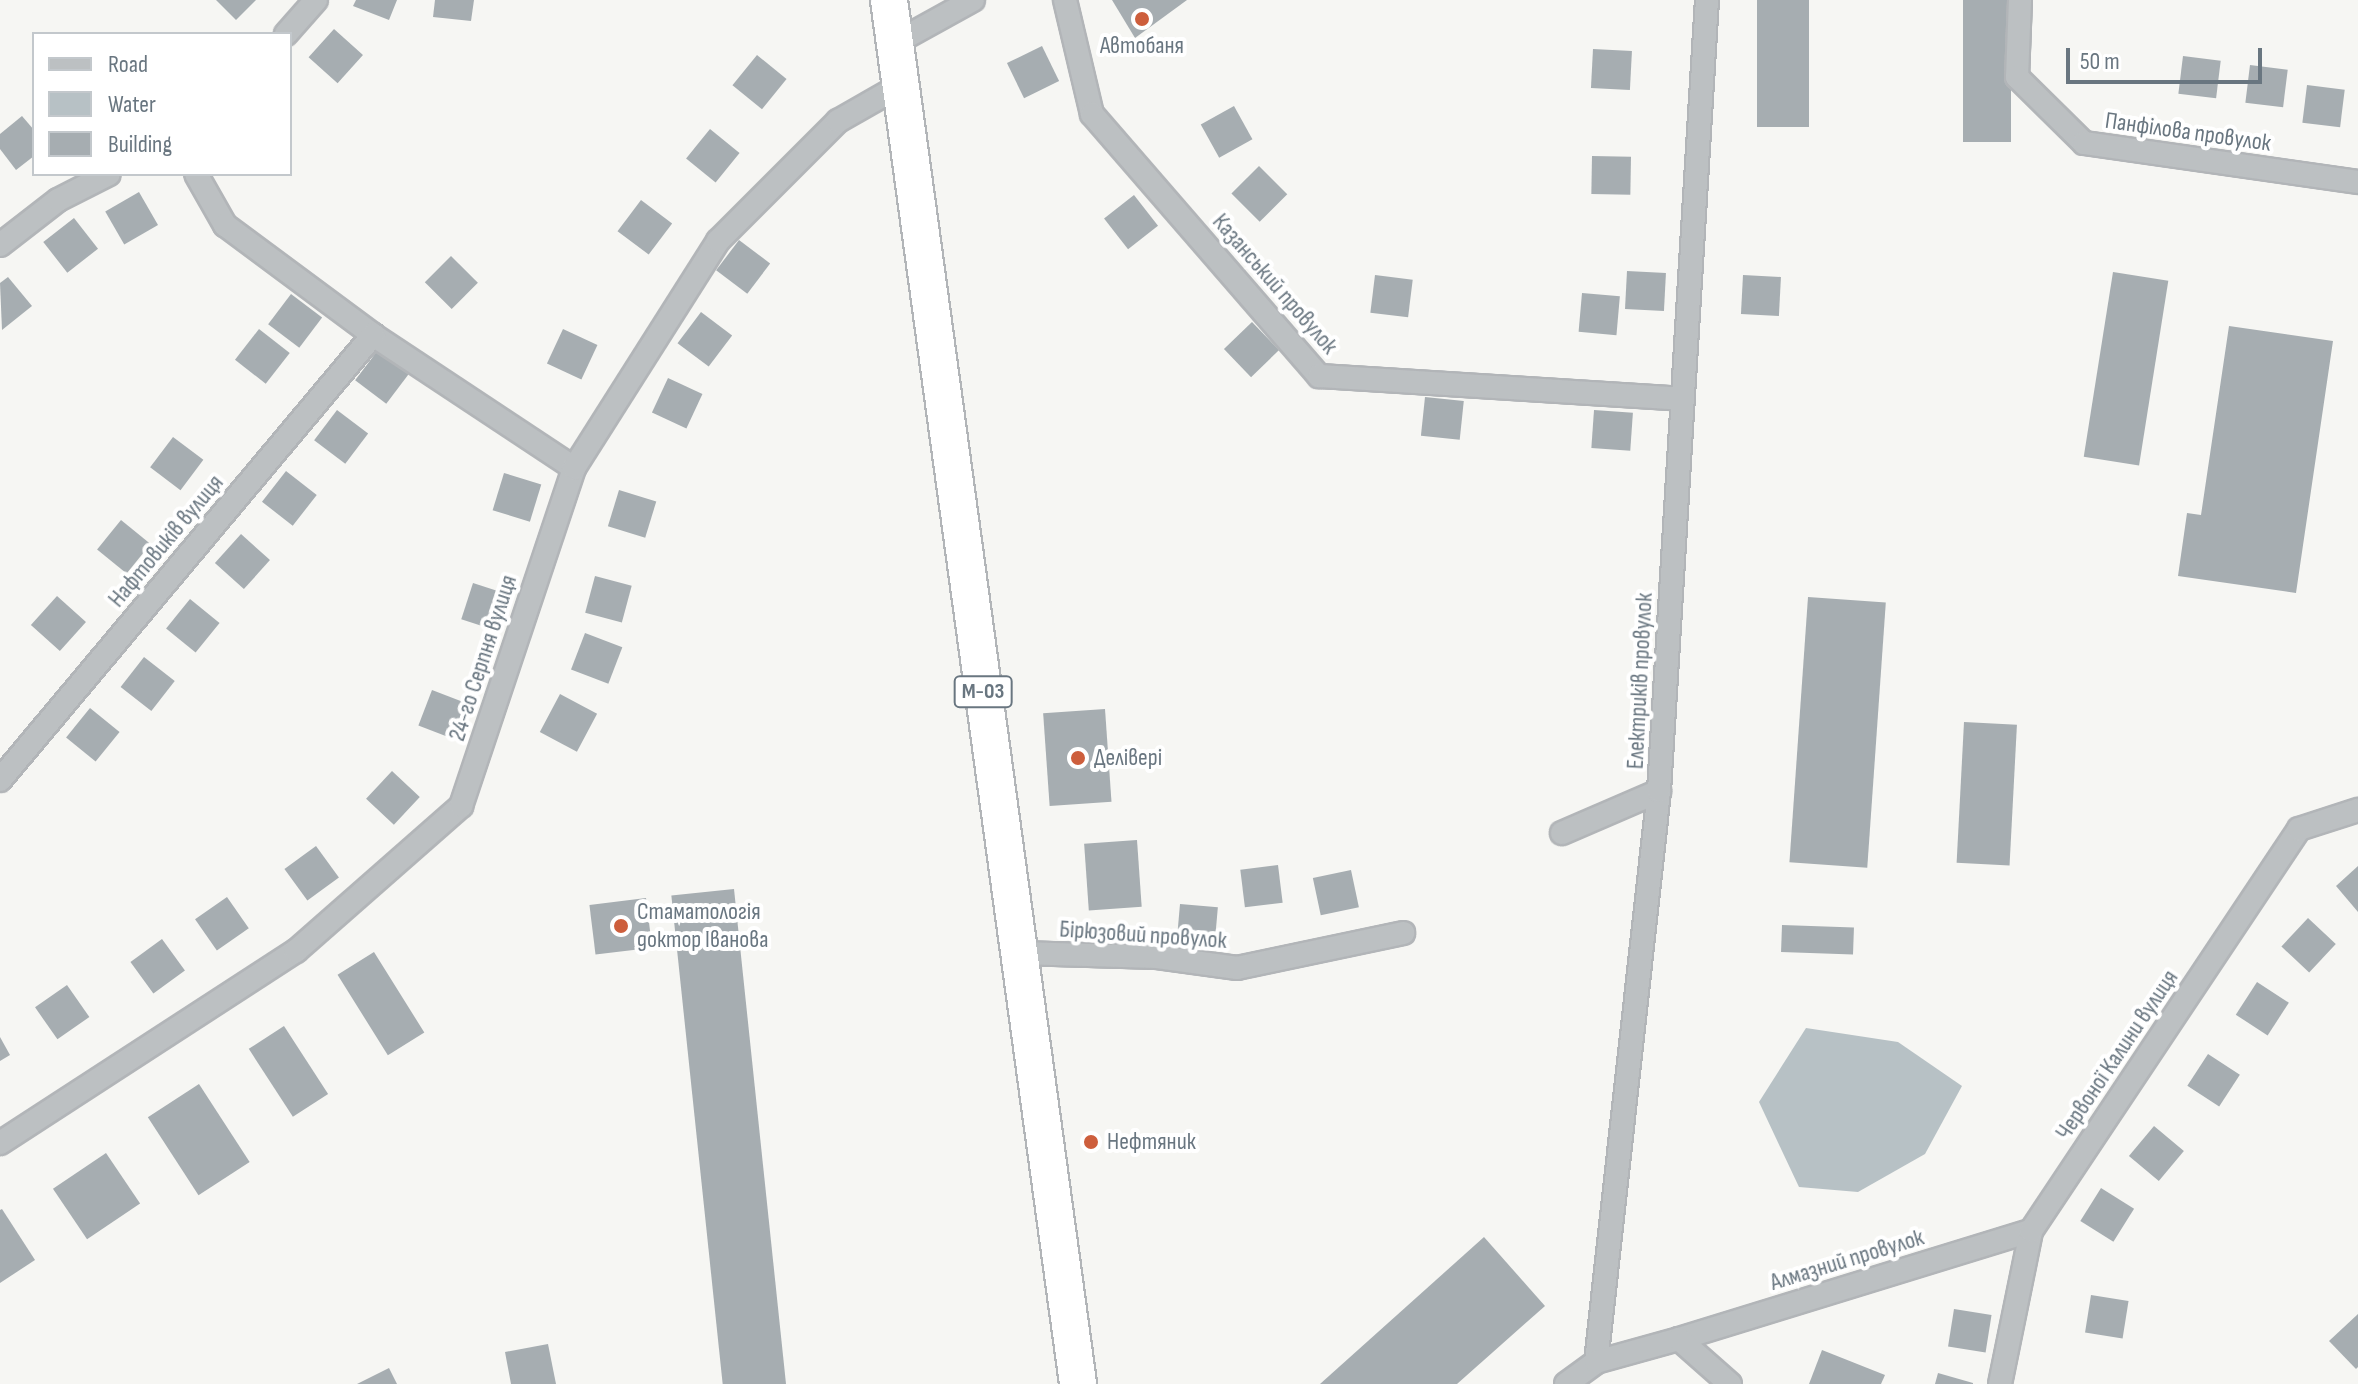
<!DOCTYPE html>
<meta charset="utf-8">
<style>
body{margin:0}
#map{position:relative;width:2358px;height:1384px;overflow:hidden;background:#f6f6f3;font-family:"Sofia Sans Condensed",sans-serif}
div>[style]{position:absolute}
.water>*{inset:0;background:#b7c1c5}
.building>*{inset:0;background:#a6adb1;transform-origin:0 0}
.roads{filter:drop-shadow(2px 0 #b2b5b8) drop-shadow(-2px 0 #b2b5b8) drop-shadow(0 2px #b2b5b8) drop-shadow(0 -2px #b2b5b8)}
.minor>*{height:22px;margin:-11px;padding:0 11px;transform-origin:11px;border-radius:11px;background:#bcc0c2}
.trunk>*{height:36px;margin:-18px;padding:0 18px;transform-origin:18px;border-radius:18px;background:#fff}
.dots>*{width:22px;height:22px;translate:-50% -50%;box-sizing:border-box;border:4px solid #fff;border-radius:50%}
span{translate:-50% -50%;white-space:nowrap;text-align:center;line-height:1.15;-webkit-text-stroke:8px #fff;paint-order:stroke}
.shield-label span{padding:2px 6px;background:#fff;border:2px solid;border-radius:6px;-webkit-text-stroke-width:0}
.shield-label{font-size:22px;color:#697680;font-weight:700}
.poi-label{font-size:24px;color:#697680}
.left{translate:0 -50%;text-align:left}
.street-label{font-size:24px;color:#697680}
.legend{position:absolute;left:32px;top:32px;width:260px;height:144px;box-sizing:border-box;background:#fff;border:2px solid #c3c8cc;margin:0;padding:10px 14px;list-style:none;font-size:24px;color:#697680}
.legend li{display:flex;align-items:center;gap:16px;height:40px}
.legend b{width:40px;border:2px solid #c3c8cc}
.scale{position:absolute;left:2066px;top:48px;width:196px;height:36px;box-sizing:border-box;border:4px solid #697680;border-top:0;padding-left:10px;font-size:24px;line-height:28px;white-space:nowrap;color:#697680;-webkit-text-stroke:6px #fff;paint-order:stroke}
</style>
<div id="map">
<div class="water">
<i style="clip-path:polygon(1806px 1028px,1898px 1042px,1962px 1086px,1925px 1154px,1858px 1192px,1799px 1187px,1759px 1102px)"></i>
</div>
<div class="building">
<i style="clip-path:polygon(216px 0,256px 0,236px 20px)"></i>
<i style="clip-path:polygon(356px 0,397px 0,389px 20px,353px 6px)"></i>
<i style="clip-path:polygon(435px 0,474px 0,471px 21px,433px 17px)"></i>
<i style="clip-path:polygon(1112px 0,1187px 0,1135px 38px)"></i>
<i style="left:1757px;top:0;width:52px;height:127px"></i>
<i style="left:1963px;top:0;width:48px;height:142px"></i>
<i style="left:334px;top:29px;width:39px;height:38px;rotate:42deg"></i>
<i style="left:1042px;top:46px;width:39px;height:39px;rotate:64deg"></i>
<i style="left:1593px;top:49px;width:39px;height:39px;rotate:3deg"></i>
<i style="left:757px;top:55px;width:38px;height:39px;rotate:39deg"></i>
<i style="left:2183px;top:56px;width:38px;height:38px;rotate:7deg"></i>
<i style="left:2250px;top:65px;width:38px;height:38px;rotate:7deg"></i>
<i style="left:2307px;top:85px;width:38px;height:38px;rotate:7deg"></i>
<i style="left:1234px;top:106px;width:38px;height:38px;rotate:61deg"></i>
<i style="clip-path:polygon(22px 116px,34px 130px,34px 156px,16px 170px,0 149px,0 134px)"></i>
<i style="left:710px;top:129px;width:38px;height:38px;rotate:39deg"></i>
<i style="left:1592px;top:156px;width:39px;height:38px;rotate:1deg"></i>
<i style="left:1259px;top:166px;width:40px;height:39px;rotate:45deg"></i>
<i style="left:139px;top:192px;width:38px;height:39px;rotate:60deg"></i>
<i style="left:1134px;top:195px;width:39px;height:38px;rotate:52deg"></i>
<i style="left:641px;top:200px;width:39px;height:39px;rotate:37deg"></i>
<i style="left:74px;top:218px;width:39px;height:39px;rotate:52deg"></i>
<i style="left:739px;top:240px;width:39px;height:38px;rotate:37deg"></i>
<i style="left:451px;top:256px;width:38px;height:37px;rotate:45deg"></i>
<i style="left:1627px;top:271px;width:39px;height:38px;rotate:3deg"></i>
<i style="left:2113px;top:272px;width:56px;height:187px;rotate:9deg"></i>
<i style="left:1375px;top:275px;width:38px;height:38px;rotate:7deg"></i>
<i style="left:1743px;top:275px;width:38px;height:39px;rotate:3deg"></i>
<i style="clip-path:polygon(8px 277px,32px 306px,2px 330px,0 283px)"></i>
<i style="left:1582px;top:293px;width:38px;height:39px;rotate:5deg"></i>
<i style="left:291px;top:294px;width:39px;height:38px;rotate:37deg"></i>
<i style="left:701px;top:312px;width:39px;height:39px;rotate:37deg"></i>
<i style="left:1252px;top:322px;width:39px;height:39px;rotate:46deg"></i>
<i style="clip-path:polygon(2229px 326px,2333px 341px,2296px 593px,2178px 576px,2187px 513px,2201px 515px)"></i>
<i style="left:259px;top:329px;width:39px;height:39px;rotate:38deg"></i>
<i style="left:563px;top:329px;width:38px;height:38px;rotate:25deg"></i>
<i style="left:378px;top:350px;width:39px;height:38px;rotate:37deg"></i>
<i style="left:668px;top:378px;width:38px;height:38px;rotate:25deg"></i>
<i style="left:1425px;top:397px;width:39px;height:39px;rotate:6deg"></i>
<i style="left:337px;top:410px;width:39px;height:38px;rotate:37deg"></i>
<i style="left:1594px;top:410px;width:39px;height:38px;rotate:4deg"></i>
<i style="left:173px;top:437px;width:38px;height:38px;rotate:37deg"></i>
<i style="left:286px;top:471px;width:39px;height:39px;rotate:38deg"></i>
<i style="left:504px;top:473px;width:39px;height:39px;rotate:17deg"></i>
<i style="left:619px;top:490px;width:39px;height:38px;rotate:17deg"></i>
<i style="left:121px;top:520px;width:38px;height:38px;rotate:39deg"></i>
<i style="left:241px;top:534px;width:39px;height:39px;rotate:42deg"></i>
<i style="left:595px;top:576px;width:38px;height:38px;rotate:15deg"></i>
<i style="left:473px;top:583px;width:39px;height:38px;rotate:18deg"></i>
<i style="left:57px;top:596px;width:39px;height:39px;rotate:42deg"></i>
<i style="left:1808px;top:597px;width:78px;height:266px;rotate:4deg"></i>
<i style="left:190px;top:599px;width:38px;height:38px;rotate:39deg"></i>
<i style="left:585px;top:633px;width:40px;height:39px;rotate:21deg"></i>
<i style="left:144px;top:657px;width:39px;height:38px;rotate:38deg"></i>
<i style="left:432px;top:690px;width:39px;height:38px;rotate:21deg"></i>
<i style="left:560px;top:694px;width:42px;height:43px;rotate:28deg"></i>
<i style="left:90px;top:708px;width:38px;height:38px;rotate:39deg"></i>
<i style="left:1105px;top:709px;width:93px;height:62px;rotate:86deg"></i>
<i style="left:1964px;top:722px;width:53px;height:141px;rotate:3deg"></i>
<i style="left:392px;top:771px;width:38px;height:38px;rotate:43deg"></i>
<i style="left:1137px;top:840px;width:67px;height:53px;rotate:86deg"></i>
<i style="left:316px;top:846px;width:39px;height:39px;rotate:54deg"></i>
<i style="left:1278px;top:865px;width:38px;height:38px;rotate:83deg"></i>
<i style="clip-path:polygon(2358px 866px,2358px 912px,2336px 886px)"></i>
<i style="left:1351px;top:870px;width:38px;height:39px;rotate:78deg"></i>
<i style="left:734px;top:889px;width:498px;height:63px;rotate:84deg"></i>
<i style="left:227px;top:897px;width:38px;height:39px;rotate:55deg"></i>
<i style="left:646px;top:898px;width:50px;height:57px;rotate:83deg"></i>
<i style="left:1180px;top:904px;width:38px;height:38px;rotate:5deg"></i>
<i style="left:2308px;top:918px;width:38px;height:39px;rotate:43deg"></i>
<i style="left:1782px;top:925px;width:72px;height:27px;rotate:2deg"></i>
<i style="left:162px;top:939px;width:39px;height:39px;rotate:54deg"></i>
<i style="left:374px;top:952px;width:95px;height:43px;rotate:58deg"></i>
<i style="left:2257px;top:982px;width:38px;height:39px;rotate:33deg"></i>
<i style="left:67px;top:985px;width:39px;height:39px;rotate:55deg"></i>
<i style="left:284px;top:1026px;width:81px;height:42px;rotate:57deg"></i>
<i style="clip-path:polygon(0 1037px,10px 1055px,0 1061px)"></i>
<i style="left:2208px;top:1054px;width:38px;height:38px;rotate:33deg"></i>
<i style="left:199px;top:1084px;width:93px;height:61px;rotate:57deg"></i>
<i style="left:2154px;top:1126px;width:39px;height:39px;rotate:40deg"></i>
<i style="left:106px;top:1153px;width:61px;height:64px;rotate:56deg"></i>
<i style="left:2101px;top:1188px;width:39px;height:39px;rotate:32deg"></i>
<i style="clip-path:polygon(2px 1209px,35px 1260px,0 1283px,0 1210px)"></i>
<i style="clip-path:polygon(1484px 1237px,1545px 1306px,1457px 1384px,1320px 1384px)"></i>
<i style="left:2091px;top:1295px;width:38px;height:38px;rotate:9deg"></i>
<i style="left:1954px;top:1309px;width:38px;height:38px;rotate:9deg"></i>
<i style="clip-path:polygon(2358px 1314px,2358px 1367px,2356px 1369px,2329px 1341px)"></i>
<i style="clip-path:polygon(548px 1344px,556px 1384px,511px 1384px,505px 1352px)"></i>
<i style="clip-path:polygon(1822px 1350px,1885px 1375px,1881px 1384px,1809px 1384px)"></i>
<i style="clip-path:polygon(389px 1368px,397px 1384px,357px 1384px)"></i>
<i style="clip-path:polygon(1938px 1373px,1973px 1383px,1973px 1384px,1935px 1384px)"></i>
</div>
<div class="roads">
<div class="minor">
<i style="left:1065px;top:0;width:117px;rotate:76.7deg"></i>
<i style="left:1092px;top:114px;width:347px;rotate:49.1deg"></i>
<i style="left:1319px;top:376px;width:364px;rotate:3.6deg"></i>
<i style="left:2020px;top:0;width:77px;rotate:92.2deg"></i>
<i style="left:2017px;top:77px;width:94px;rotate:44.6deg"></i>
<i style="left:2084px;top:143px;width:277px;rotate:8.1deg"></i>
<i style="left:286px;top:34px;width:45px;rotate:-48.6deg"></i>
<i style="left:895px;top:43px;width:89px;rotate:-28.9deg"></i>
<i style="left:196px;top:174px;width:59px;rotate:60.4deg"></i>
<i style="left:225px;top:225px;width:184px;rotate:36.6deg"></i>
<i style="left:373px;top:335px;width:241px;rotate:33.5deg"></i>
<i style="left:0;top:245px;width:73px;rotate:-37.8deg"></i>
<i style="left:58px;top:200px;width:57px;rotate:-27deg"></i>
<i style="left:0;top:780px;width:581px;rotate:-50.03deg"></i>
<i style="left:1562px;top:833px;width:106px;rotate:-23.4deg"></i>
<i style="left:1019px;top:953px;width:138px;rotate:1.7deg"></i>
<i style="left:1157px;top:957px;width:81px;rotate:7.8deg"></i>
<i style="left:1237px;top:968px;width:170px;rotate:-11.9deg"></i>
<i style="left:0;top:1143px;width:353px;rotate:-33deg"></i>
<i style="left:296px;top:951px;width:220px;rotate:-41.3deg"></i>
<i style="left:461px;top:806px;width:356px;rotate:-71.5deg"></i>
<i style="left:574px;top:468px;width:269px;rotate:-57.6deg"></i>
<i style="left:718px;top:241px;width:170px;rotate:-45deg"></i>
<i style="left:838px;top:121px;width:73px;rotate:-29.7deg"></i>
<i style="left:1679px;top:1339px;width:368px;rotate:-17.1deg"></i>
<i style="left:1596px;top:1362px;width:574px;rotate:-83.7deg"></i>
<i style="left:1659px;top:791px;width:792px;rotate:-86.53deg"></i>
<i style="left:1566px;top:1384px;width:37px;rotate:-36deg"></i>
<i style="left:1596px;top:1362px;width:86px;rotate:-15.5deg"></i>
<i style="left:1679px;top:1339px;width:68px;rotate:41.4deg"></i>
<i style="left:2000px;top:1384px;width:156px;rotate:-78.5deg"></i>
<i style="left:2031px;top:1231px;width:483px;rotate:-56.3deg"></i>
<i style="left:2299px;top:829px;width:62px;rotate:-17.9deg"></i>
</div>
<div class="trunk">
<i style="left:889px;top:0;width:1397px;rotate:82.22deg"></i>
</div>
</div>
<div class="dots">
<i style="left:1142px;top:19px;background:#cd5e3c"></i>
<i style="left:1078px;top:758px;background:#cd5e3c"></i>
<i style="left:621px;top:926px;background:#cd5e3c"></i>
<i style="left:1091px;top:1142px;background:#cd5e3c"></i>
</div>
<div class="shield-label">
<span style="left:983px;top:692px">М-03</span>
</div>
<div class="poi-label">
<span style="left:1142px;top:46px">Автобаня</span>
<span class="left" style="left:1094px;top:758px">Делівері</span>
<span class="left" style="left:637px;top:926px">Стаматологія<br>доктор Іванова</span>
<span class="left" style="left:1107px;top:1142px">Нефтяник</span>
</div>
<div class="street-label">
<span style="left:2188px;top:132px;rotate:8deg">Панфілова провулок</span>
<span style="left:1275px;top:284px;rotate:49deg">Казанський провулок</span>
<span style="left:166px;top:541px;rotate:-50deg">Нафтовиків вулиця</span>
<span style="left:483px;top:658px;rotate:-72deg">24-го Серпня вулиця</span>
<span style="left:1640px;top:681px;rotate:-87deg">Електриків провулок</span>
<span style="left:1143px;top:935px;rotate:4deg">Бірюзовий провулок</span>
<span style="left:2117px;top:1055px;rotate:-56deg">Червоної Калини вулиця</span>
<span style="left:1847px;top:1260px;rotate:-17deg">Алмазний провулок</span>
</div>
<ul class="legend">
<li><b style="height:10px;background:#bcc0c2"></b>Road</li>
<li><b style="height:22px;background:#b7c1c5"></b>Water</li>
<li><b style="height:22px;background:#a6adb1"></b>Building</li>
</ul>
<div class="scale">50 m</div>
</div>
